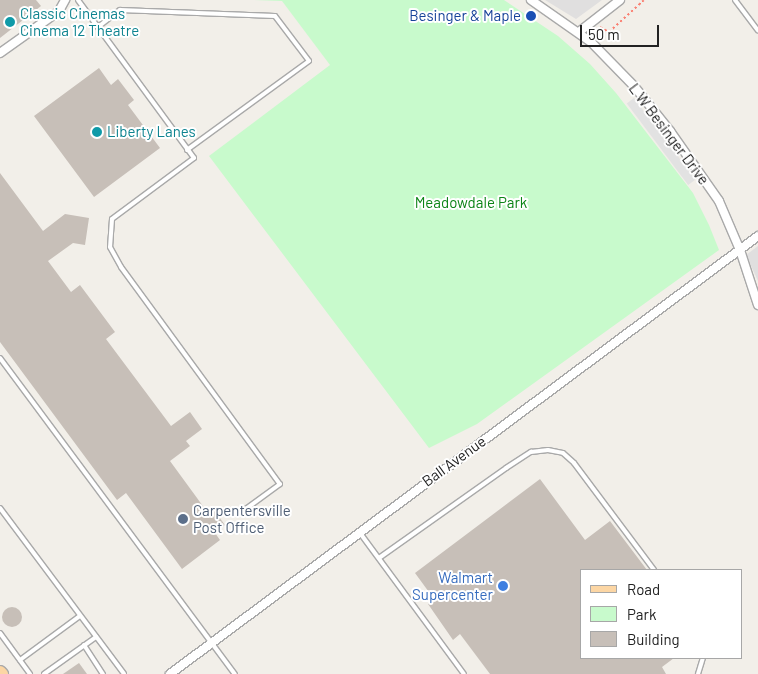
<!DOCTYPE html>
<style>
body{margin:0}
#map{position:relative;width:758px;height:674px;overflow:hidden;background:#f2efe9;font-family:Barlow,sans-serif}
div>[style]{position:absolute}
.residential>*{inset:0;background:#e0dfdf}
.park>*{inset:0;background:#c8facc}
.parking>*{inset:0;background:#e2e2e2;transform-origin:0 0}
.building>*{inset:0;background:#c7bfb8}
.round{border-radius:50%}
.path>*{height:2px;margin-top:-1px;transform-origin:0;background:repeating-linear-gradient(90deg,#fa8072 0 2.5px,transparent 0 5px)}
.roads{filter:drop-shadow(1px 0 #a9a9a9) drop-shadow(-1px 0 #a9a9a9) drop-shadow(0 1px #a9a9a9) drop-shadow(0 -1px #a9a9a9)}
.service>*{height:4px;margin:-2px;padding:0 2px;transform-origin:2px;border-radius:2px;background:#fff}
.minor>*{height:8px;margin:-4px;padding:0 4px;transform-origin:4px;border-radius:4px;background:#fff}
.primary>*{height:12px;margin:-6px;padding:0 6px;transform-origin:6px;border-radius:6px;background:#fcd6a4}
.dots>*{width:14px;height:14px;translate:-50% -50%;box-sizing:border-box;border:2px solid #fff;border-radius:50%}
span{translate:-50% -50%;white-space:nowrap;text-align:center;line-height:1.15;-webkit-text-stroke:4px #fff;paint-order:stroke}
.culture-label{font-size:15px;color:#0d838f}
.left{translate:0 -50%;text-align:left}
.transit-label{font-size:15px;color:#164399}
.right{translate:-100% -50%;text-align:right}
.street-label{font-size:15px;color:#222}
.park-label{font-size:15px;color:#0c8416}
.service-label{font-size:15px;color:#4e5e75}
.shop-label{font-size:15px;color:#366cbe}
.legend{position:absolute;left:580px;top:569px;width:162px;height:90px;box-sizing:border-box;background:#fff;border:1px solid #a7a7a7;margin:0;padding:6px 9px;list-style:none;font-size:15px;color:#222}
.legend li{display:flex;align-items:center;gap:10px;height:25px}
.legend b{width:25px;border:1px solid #a7a7a7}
.scale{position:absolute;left:580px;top:25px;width:79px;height:22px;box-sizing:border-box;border:2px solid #222;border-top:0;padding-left:6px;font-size:15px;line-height:18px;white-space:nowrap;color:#222;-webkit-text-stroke:4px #fff;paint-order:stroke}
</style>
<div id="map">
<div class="residential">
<i style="clip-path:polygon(545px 0,602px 0,576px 19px)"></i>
<i style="clip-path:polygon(758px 246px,758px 281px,746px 255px)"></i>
</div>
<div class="park">
<i style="clip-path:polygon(254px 0,504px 0,558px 36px,590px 64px,616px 93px,693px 193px,709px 225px,719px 250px,477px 424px,429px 448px,209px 156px,330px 65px,282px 1px)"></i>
</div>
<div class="parking">
<i style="left:634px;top:98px;width:102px;height:9px;rotate:53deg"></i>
</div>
<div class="building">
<i style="clip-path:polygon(0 0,36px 0,41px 6px,0 38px)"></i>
<i style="clip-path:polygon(99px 68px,111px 85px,118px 79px,134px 100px,128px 105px,160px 148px,94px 197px,34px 116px)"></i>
<i style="clip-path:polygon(0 173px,43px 231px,65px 214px,89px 218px,85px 245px,73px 243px,48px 261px,71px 292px,80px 285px,115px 332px,106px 339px,171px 426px,190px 412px,202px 429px,186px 441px,190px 446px,170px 461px,208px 513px,213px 509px,225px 525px,215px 533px,220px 540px,182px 569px,126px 493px,117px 500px,0 342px)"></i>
<i style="clip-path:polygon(540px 479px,585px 540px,610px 521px,647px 570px,582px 570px,582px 658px,674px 658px,662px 667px,666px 674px,490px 674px,460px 634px,453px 640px,428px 604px,434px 599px,415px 573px)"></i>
<i class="round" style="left:2px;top:607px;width:20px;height:20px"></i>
<i style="clip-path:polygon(79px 663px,87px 674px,63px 674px)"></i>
</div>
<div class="path">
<i style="left:600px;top:27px;width:10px;rotate:29deg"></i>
<i style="left:609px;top:32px;width:47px;rotate:-42.4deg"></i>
</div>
<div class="roads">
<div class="service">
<i style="left:78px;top:0;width:196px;rotate:53.7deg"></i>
<i style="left:194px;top:158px;width:102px;rotate:143.4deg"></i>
<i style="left:112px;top:219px;width:28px;rotate:94deg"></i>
<i style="left:110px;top:247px;width:23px;rotate:61deg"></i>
<i style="left:121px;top:267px;width:269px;rotate:53.8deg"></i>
<i style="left:280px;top:484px;width:46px;rotate:143.9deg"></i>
<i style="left:735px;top:0;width:38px;rotate:53deg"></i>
<i style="left:98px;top:27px;width:28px;rotate:-38deg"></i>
<i style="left:120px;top:10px;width:155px;rotate:2.2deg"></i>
<i style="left:275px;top:16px;width:56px;rotate:52.9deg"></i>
<i style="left:309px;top:61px;width:151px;rotate:143.9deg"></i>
<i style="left:0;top:358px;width:394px;rotate:53.4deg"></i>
<i style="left:0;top:508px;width:207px;rotate:53.2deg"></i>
<i style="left:360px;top:533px;width:175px;rotate:53.6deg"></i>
<i style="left:379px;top:558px;width:156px;rotate:-35.3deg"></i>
<i style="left:506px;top:468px;width:30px;rotate:-33deg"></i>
<i style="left:531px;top:452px;width:17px;rotate:-7deg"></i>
<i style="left:548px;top:450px;width:15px;rotate:11deg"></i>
<i style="left:563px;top:453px;width:15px;rotate:42deg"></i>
<i style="left:574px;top:463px;width:134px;rotate:53.2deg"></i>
<i style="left:0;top:633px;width:51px;rotate:53.8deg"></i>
<i style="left:84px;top:645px;width:35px;rotate:57deg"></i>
<i style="left:20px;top:660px;width:74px;rotate:-36.3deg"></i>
<i style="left:44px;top:674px;width:64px;rotate:-35.4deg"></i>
<i style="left:698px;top:674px;width:17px;rotate:-73deg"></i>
</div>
<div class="minor">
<i style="left:531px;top:0;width:73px;rotate:35deg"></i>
<i style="left:591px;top:42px;width:62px;rotate:45.7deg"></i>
<i style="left:634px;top:86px;width:58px;rotate:51.3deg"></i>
<i style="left:670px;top:131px;width:85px;rotate:55deg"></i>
<i style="left:719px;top:201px;width:53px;rotate:66.8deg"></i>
<i style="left:740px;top:250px;width:58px;rotate:71.9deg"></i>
<i style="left:579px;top:32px;width:52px;rotate:-38deg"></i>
<i style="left:0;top:53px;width:72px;rotate:-35.4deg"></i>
<i style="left:59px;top:11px;width:13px;rotate:-61deg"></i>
<i style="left:170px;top:674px;width:733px;rotate:-36.68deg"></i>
</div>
<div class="primary">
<i style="left:0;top:672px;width:3px;rotate:45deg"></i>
</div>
</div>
<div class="dots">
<i style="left:531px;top:16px;background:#1a4fb4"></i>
<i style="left:10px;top:22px;background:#0f9aa8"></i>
<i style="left:97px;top:132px;background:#0f9aa8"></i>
<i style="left:183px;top:519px;background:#5c6f8a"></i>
<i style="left:503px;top:586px;background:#3f7fe0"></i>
</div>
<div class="culture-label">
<span class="left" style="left:20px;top:22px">Classic Cinemas<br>Cinema 12 Theatre</span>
<span class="left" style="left:107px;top:132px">Liberty Lanes</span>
</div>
<div class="transit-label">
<span class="right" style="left:521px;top:16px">Besinger &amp; Maple</span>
</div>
<div class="street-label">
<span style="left:669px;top:134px;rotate:53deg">L W Besinger Drive</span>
<span style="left:454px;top:461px;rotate:-36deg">Ball Avenue</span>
</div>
<div class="park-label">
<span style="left:471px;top:203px">Meadowdale Park</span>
</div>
<div class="service-label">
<span class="left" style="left:193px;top:519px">Carpentersville<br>Post Office</span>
</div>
<div class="shop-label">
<span class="right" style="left:493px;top:586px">Walmart<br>Supercenter</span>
</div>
<ul class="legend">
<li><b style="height:6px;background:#fcd6a4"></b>Road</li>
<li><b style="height:14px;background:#c8facc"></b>Park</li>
<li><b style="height:14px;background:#c7bfb8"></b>Building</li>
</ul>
<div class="scale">50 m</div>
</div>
